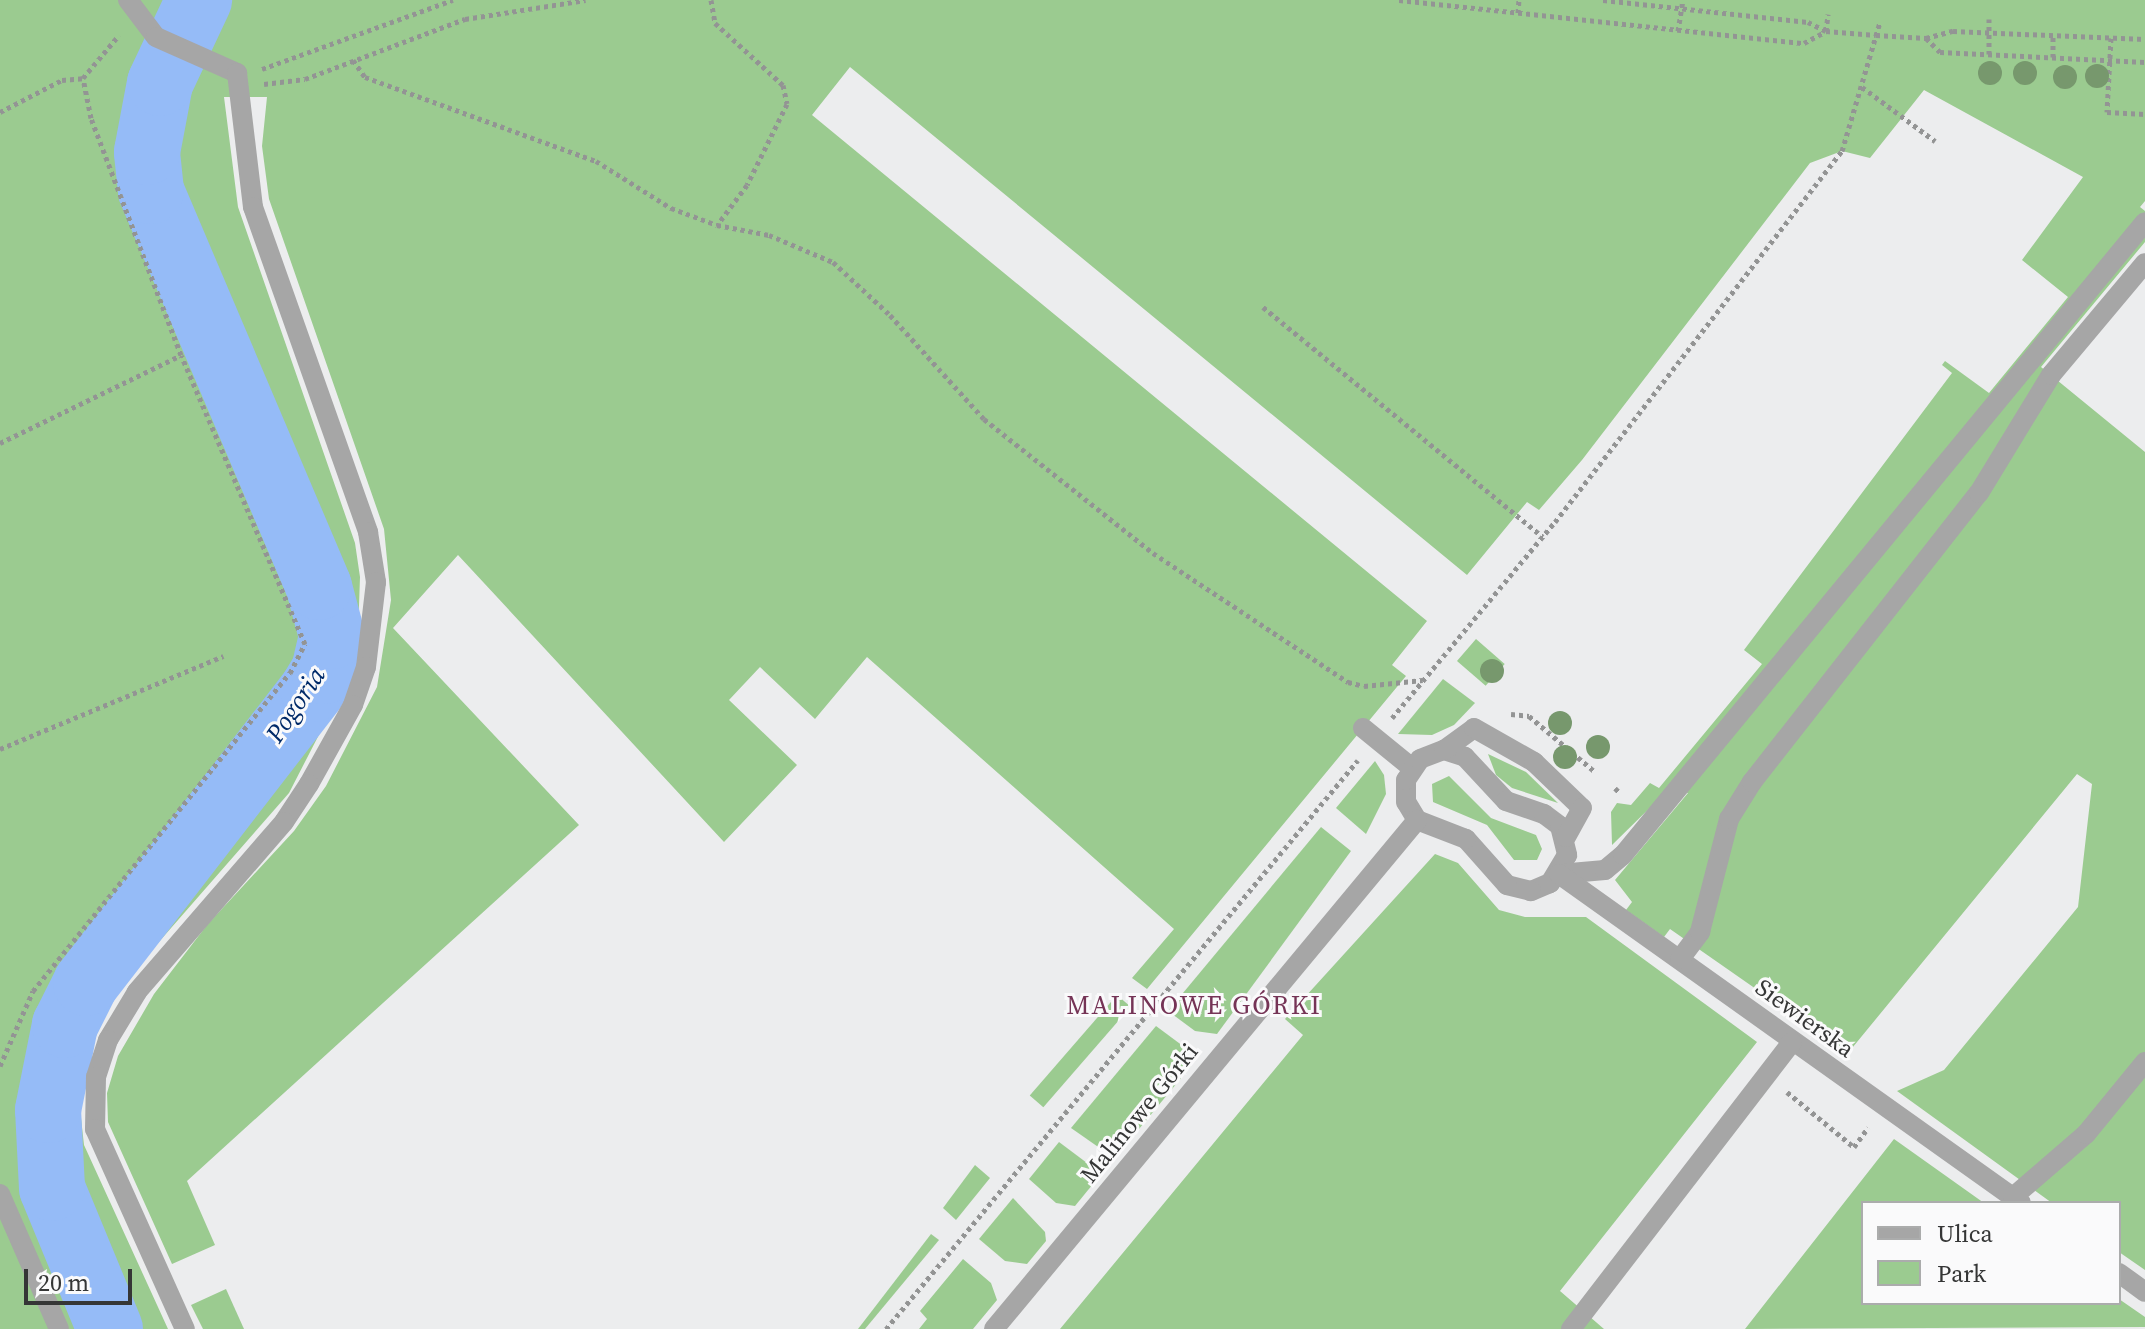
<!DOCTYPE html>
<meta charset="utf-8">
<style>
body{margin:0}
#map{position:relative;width:2145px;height:1329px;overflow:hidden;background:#ecedee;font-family:"Source Serif 4",serif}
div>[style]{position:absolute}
.green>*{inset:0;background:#9bcb90;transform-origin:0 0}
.river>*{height:66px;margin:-33px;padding:0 33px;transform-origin:33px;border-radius:33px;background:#95bbf7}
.path>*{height:5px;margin-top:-2.5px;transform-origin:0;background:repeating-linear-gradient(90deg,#939494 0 4px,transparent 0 8px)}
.minor>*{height:20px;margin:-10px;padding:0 10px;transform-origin:10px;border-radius:10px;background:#a6a6a6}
.trees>*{width:24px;height:24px;margin:-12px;border-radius:50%;background:#77986d}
span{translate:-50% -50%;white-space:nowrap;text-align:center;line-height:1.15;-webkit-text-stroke:6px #fafafb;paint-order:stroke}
.street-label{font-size:24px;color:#353636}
.water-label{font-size:26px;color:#002a69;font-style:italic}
.neighbourhood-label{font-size:26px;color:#753456;letter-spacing:2px}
.legend{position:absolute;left:1861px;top:1201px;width:260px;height:104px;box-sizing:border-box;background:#fafafb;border:2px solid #abacac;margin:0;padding:10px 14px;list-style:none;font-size:24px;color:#353636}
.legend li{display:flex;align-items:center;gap:16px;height:40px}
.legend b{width:40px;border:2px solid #abacac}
.scale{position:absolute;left:24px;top:1269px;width:108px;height:36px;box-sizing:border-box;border:4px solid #353636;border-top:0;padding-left:10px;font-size:24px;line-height:28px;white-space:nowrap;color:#353636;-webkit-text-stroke:6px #fafafb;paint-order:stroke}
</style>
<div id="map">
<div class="green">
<i style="clip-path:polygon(0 0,2145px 0,2145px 201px,2140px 207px,2145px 211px,2145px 242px,2041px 367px,2145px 452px,2145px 1270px,2119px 1252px,2119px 1203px,2052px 1203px,1897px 1091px,1944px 1070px,2078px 907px,2092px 784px,2077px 774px,1848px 1053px,1670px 929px,1664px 937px,1626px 910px,1632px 902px,1615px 880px,1688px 793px,1668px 790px,1612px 845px,1611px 812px,1617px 803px,1631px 805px,1650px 783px,1659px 788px,1762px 664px,1744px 650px,1952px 373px,1942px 365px,1945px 361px,1989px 393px,2068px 297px,2022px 260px,2083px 177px,1924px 90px,1870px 158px,1842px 151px,1810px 163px,1582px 460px,1539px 510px,1527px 502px,1467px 575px,850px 67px,812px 115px,1427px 621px,1392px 665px,1406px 676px,1147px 989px,1132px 978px,1174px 929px,867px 657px,815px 719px,760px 667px,729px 700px,797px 765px,724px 842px,458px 555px,393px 628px,579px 825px,187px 1181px,215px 1245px,172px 1264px,108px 1122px,107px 1093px,118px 1056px,154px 994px,207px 925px,294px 831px,326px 786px,377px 687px,391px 600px,384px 529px,269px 199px,262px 146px,267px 97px,224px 97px,238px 207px,355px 543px,360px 577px,358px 634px,344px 686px,289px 793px,123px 983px,98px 1024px,77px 1082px,84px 1145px,168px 1329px,0 1329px)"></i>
<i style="left:1476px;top:639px;width:38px;height:29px;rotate:41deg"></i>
<i style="clip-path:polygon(1443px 679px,1475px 703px,1454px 725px,1432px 735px,1398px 734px)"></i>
<i style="clip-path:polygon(1488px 754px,1526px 772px,1558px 803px,1512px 788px,1496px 775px)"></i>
<i style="clip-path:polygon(1375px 761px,1384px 775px,1386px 794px,1366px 834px,1336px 808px)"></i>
<i style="clip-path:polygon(1449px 776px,1491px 818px,1536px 835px,1542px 849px,1537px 860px,1514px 860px,1487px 825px,1433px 802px,1432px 784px)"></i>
<i style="clip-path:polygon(1321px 827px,1351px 851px,1217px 1034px,1195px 1031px,1168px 1011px)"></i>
<i style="clip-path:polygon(1435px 854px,1458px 863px,1499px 910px,1525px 917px,1586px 917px,1757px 1042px,1560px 1291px,1604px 1329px,1060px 1329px,1303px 1035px,1285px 1019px)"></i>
<i style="left:1117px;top:995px;width:18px;height:133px;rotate:41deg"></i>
<i style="clip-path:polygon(1156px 1026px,1187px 1049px,1191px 1066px,1120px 1152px,1104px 1151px,1071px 1128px)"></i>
<i style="clip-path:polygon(1894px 1139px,1984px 1203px,1863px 1203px,1863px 1303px,2119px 1303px,2119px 1299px,2145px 1317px,2145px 1327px,1745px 1329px)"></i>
<i style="clip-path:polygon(1059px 1142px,1087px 1163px,1092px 1175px,1093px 1184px,1075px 1206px,1056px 1203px,1029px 1179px)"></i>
<i style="clip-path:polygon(975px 1165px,990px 1178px,956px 1220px,943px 1208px)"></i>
<i style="clip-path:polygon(1013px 1198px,1045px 1232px,1046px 1241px,1027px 1264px,1005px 1261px,979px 1239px)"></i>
<i style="clip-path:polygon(931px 1234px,939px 1240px,865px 1329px,858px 1329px)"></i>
<i style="clip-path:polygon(963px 1259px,991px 1283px,997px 1300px,973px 1329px,919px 1329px,927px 1319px,920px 1311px)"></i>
<i style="clip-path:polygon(226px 1289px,244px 1329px,203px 1329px,191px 1305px)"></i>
</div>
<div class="river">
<i style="left:110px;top:1329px;width:152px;rotate:-112.4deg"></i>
<i style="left:52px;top:1188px;width:78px;rotate:-92.9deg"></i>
<i style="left:48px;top:1110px;width:87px;rotate:-78.7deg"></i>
<i style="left:65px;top:1025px;width:47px;rotate:-63.4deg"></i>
<i style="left:86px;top:983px;width:371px;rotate:-52.3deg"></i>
<i style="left:313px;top:689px;width:21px;rotate:-59deg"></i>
<i style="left:324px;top:671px;width:36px;rotate:-77deg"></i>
<i style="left:332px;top:636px;width:51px;rotate:-104.9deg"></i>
<i style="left:319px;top:587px;width:430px;rotate:-113deg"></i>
<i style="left:151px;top:191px;width:39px;rotate:-96deg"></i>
<i style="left:147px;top:152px;width:70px;rotate:-79.3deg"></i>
<i style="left:160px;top:83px;width:92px;rotate:-64.8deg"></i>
</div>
<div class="path">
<i style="left:711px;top:0;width:23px;rotate:80deg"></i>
<i style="left:715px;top:23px;width:92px;rotate:42.4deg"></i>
<i style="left:783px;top:85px;width:19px;rotate:78deg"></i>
<i style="left:787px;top:104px;width:90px;rotate:116.3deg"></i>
<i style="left:747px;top:185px;width:49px;rotate:126.6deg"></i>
<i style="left:1399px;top:0;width:407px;rotate:6.1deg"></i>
<i style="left:1804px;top:43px;width:24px;rotate:-28deg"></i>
<i style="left:1603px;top:0;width:206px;rotate:6.1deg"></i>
<i style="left:1808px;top:22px;width:20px;rotate:27deg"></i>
<i style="left:1826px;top:31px;width:50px;rotate:4.6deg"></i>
<i style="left:1876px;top:35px;width:50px;rotate:3.4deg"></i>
<i style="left:1926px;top:38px;width:28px;rotate:-15deg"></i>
<i style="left:1953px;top:31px;width:192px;rotate:2.4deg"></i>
<i style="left:1518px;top:13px;width:13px;rotate:-86deg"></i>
<i style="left:1678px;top:31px;width:31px;rotate:-81deg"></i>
<i style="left:1826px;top:31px;width:17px;rotate:-83deg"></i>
<i style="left:1926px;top:38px;width:20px;rotate:45deg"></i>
<i style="left:1940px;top:52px;width:205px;rotate:2.8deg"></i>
<i style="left:2111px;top:38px;width:74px;rotate:93.1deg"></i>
<i style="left:2107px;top:112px;width:38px;rotate:3deg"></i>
<i style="left:1989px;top:54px;width:35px;rotate:-90deg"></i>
<i style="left:2053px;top:57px;width:22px;rotate:-90deg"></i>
<i style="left:353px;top:60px;width:21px;rotate:55deg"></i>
<i style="left:365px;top:77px;width:246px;rotate:20deg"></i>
<i style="left:596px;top:161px;width:89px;rotate:32.1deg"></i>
<i style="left:671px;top:208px;width:49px;rotate:20.3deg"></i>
<i style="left:717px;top:225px;width:53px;rotate:10.9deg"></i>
<i style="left:769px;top:235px;width:69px;rotate:22.9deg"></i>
<i style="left:833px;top:262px;width:78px;rotate:42.9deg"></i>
<i style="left:890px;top:315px;width:140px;rotate:47.9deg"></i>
<i style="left:984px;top:419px;width:216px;rotate:38.4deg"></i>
<i style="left:1153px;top:553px;width:234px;rotate:33.5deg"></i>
<i style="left:1348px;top:682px;width:16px;rotate:14deg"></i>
<i style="left:1364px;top:686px;width:59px;rotate:-5.8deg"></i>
<i style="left:262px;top:69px;width:203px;rotate:-19.9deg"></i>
<i style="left:264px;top:84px;width:41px;rotate:-7deg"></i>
<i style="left:305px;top:79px;width:171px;rotate:-20.6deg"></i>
<i style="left:465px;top:19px;width:122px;rotate:-8.9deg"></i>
<i style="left:1862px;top:87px;width:91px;rotate:36.5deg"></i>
<i style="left:0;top:112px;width:70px;rotate:-27.3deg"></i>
<i style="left:62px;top:80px;width:21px;rotate:-5deg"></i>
<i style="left:1263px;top:307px;width:362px;rotate:39.4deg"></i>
<i style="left:0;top:443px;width:201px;rotate:-25.9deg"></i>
<i style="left:1511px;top:714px;width:18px;rotate:6deg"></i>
<i style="left:1529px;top:716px;width:85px;rotate:40.2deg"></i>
<i style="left:1392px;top:718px;width:255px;rotate:-50.3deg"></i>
<i style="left:1555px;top:522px;width:469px;rotate:-52.3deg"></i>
<i style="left:1842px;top:151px;width:134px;rotate:-73.6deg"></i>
<i style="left:0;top:749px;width:242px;rotate:-22.6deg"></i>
<i style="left:1615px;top:788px;width:7px;rotate:45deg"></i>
<i style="left:0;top:1066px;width:82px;rotate:-66.3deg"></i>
<i style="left:33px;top:991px;width:409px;rotate:-51.1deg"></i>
<i style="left:290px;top:673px;width:33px;rotate:-63deg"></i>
<i style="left:305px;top:644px;width:314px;rotate:-113.2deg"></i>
<i style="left:181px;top:355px;width:254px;rotate:-110.8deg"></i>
<i style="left:91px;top:118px;width:41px;rotate:-101.3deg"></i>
<i style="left:83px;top:78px;width:56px;rotate:-50.1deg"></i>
<i style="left:1787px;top:1092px;width:87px;rotate:39.4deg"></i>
<i style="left:1854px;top:1147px;width:24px;rotate:-54deg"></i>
<i style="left:886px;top:1329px;width:739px;rotate:-50.32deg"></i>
</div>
<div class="minor">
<i style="left:128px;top:0;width:46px;rotate:52.9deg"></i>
<i style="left:156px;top:37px;width:89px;rotate:24deg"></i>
<i style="left:237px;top:73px;width:135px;rotate:83.2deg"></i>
<i style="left:253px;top:207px;width:345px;rotate:70.5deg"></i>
<i style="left:368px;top:532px;width:51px;rotate:80.9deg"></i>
<i style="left:376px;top:582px;width:86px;rotate:96.7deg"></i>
<i style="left:366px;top:667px;width:40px;rotate:108.9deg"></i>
<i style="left:353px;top:705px;width:90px;rotate:119.1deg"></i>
<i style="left:309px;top:784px;width:45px;rotate:123.3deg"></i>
<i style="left:284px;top:822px;width:225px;rotate:130.9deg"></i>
<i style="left:137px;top:992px;width:56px;rotate:121.1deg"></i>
<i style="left:108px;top:1040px;width:39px;rotate:108deg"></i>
<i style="left:96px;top:1077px;width:52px;rotate:91.1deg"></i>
<i style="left:95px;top:1129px;width:219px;rotate:65.8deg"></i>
<i style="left:1363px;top:728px;width:63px;rotate:39.2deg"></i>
<i style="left:1444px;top:750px;width:22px;rotate:18deg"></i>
<i style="left:1465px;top:757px;width:60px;rotate:47deg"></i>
<i style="left:1506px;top:801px;width:40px;rotate:18.9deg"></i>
<i style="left:1544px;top:814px;width:20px;rotate:37deg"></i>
<i style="left:1560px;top:826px;width:30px;rotate:76deg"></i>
<i style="left:1567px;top:855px;width:33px;rotate:121deg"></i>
<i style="left:1550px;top:883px;width:21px;rotate:157deg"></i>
<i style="left:1531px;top:891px;width:25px;rotate:-166deg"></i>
<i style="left:1507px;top:885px;width:62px;rotate:-131.7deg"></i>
<i style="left:1466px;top:839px;width:53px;rotate:-158.8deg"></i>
<i style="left:1417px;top:820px;width:21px;rotate:-121deg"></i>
<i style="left:1406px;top:802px;width:22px;rotate:-90deg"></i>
<i style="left:1406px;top:780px;width:25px;rotate:-56deg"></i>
<i style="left:1420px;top:759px;width:26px;rotate:-21deg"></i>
<i style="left:1444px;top:750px;width:37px;rotate:-36deg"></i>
<i style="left:1474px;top:728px;width:69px;rotate:29.5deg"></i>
<i style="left:1534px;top:762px;width:66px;rotate:43.8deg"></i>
<i style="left:1582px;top:808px;width:33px;rotate:119deg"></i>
<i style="left:1559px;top:874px;width:46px;rotate:-5deg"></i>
<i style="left:1605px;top:870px;width:23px;rotate:-40deg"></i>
<i style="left:1623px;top:855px;width:820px;rotate:-50.49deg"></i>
<i style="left:1559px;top:874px;width:567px;rotate:35.46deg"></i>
<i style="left:1680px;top:959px;width:34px;rotate:-53deg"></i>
<i style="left:1700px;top:932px;width:117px;rotate:-75.6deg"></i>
<i style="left:1729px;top:819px;width:44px;rotate:-58.1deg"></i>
<i style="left:1752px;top:782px;width:367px;rotate:-51.9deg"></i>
<i style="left:1979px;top:493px;width:138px;rotate:-58.6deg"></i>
<i style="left:2051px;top:375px;width:146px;rotate:-50deg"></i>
<i style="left:0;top:1194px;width:147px;rotate:66.4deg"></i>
<i style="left:2013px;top:1197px;width:96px;rotate:-40.8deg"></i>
<i style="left:2086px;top:1134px;width:93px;rotate:-50.7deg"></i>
<i style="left:2119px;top:1273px;width:32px;rotate:36deg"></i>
<i style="left:994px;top:1329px;width:662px;rotate:-50.27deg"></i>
<i style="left:1571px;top:1329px;width:362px;rotate:-52.4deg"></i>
</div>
<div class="trees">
<i style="left:1990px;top:73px"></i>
<i style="left:2025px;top:73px"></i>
<i style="left:2097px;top:76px"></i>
<i style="left:2065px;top:77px"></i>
<i style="left:1492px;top:671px"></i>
<i style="left:1560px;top:723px"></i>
<i style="left:1598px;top:747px"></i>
<i style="left:1565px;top:757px"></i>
</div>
<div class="street-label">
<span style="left:1805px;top:1018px;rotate:36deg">Siewierska</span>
<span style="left:1139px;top:1113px;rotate:-51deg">Malinowe Górki</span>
</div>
<div class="water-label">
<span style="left:296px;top:705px;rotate:-56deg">Pogoria</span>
</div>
<div class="neighbourhood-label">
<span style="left:1194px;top:1006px">MALINOWE GÓRKI</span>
</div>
<ul class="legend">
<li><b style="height:10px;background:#a6a6a6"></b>Ulica</li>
<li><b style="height:22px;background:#9bcb90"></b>Park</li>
</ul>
<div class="scale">20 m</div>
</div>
